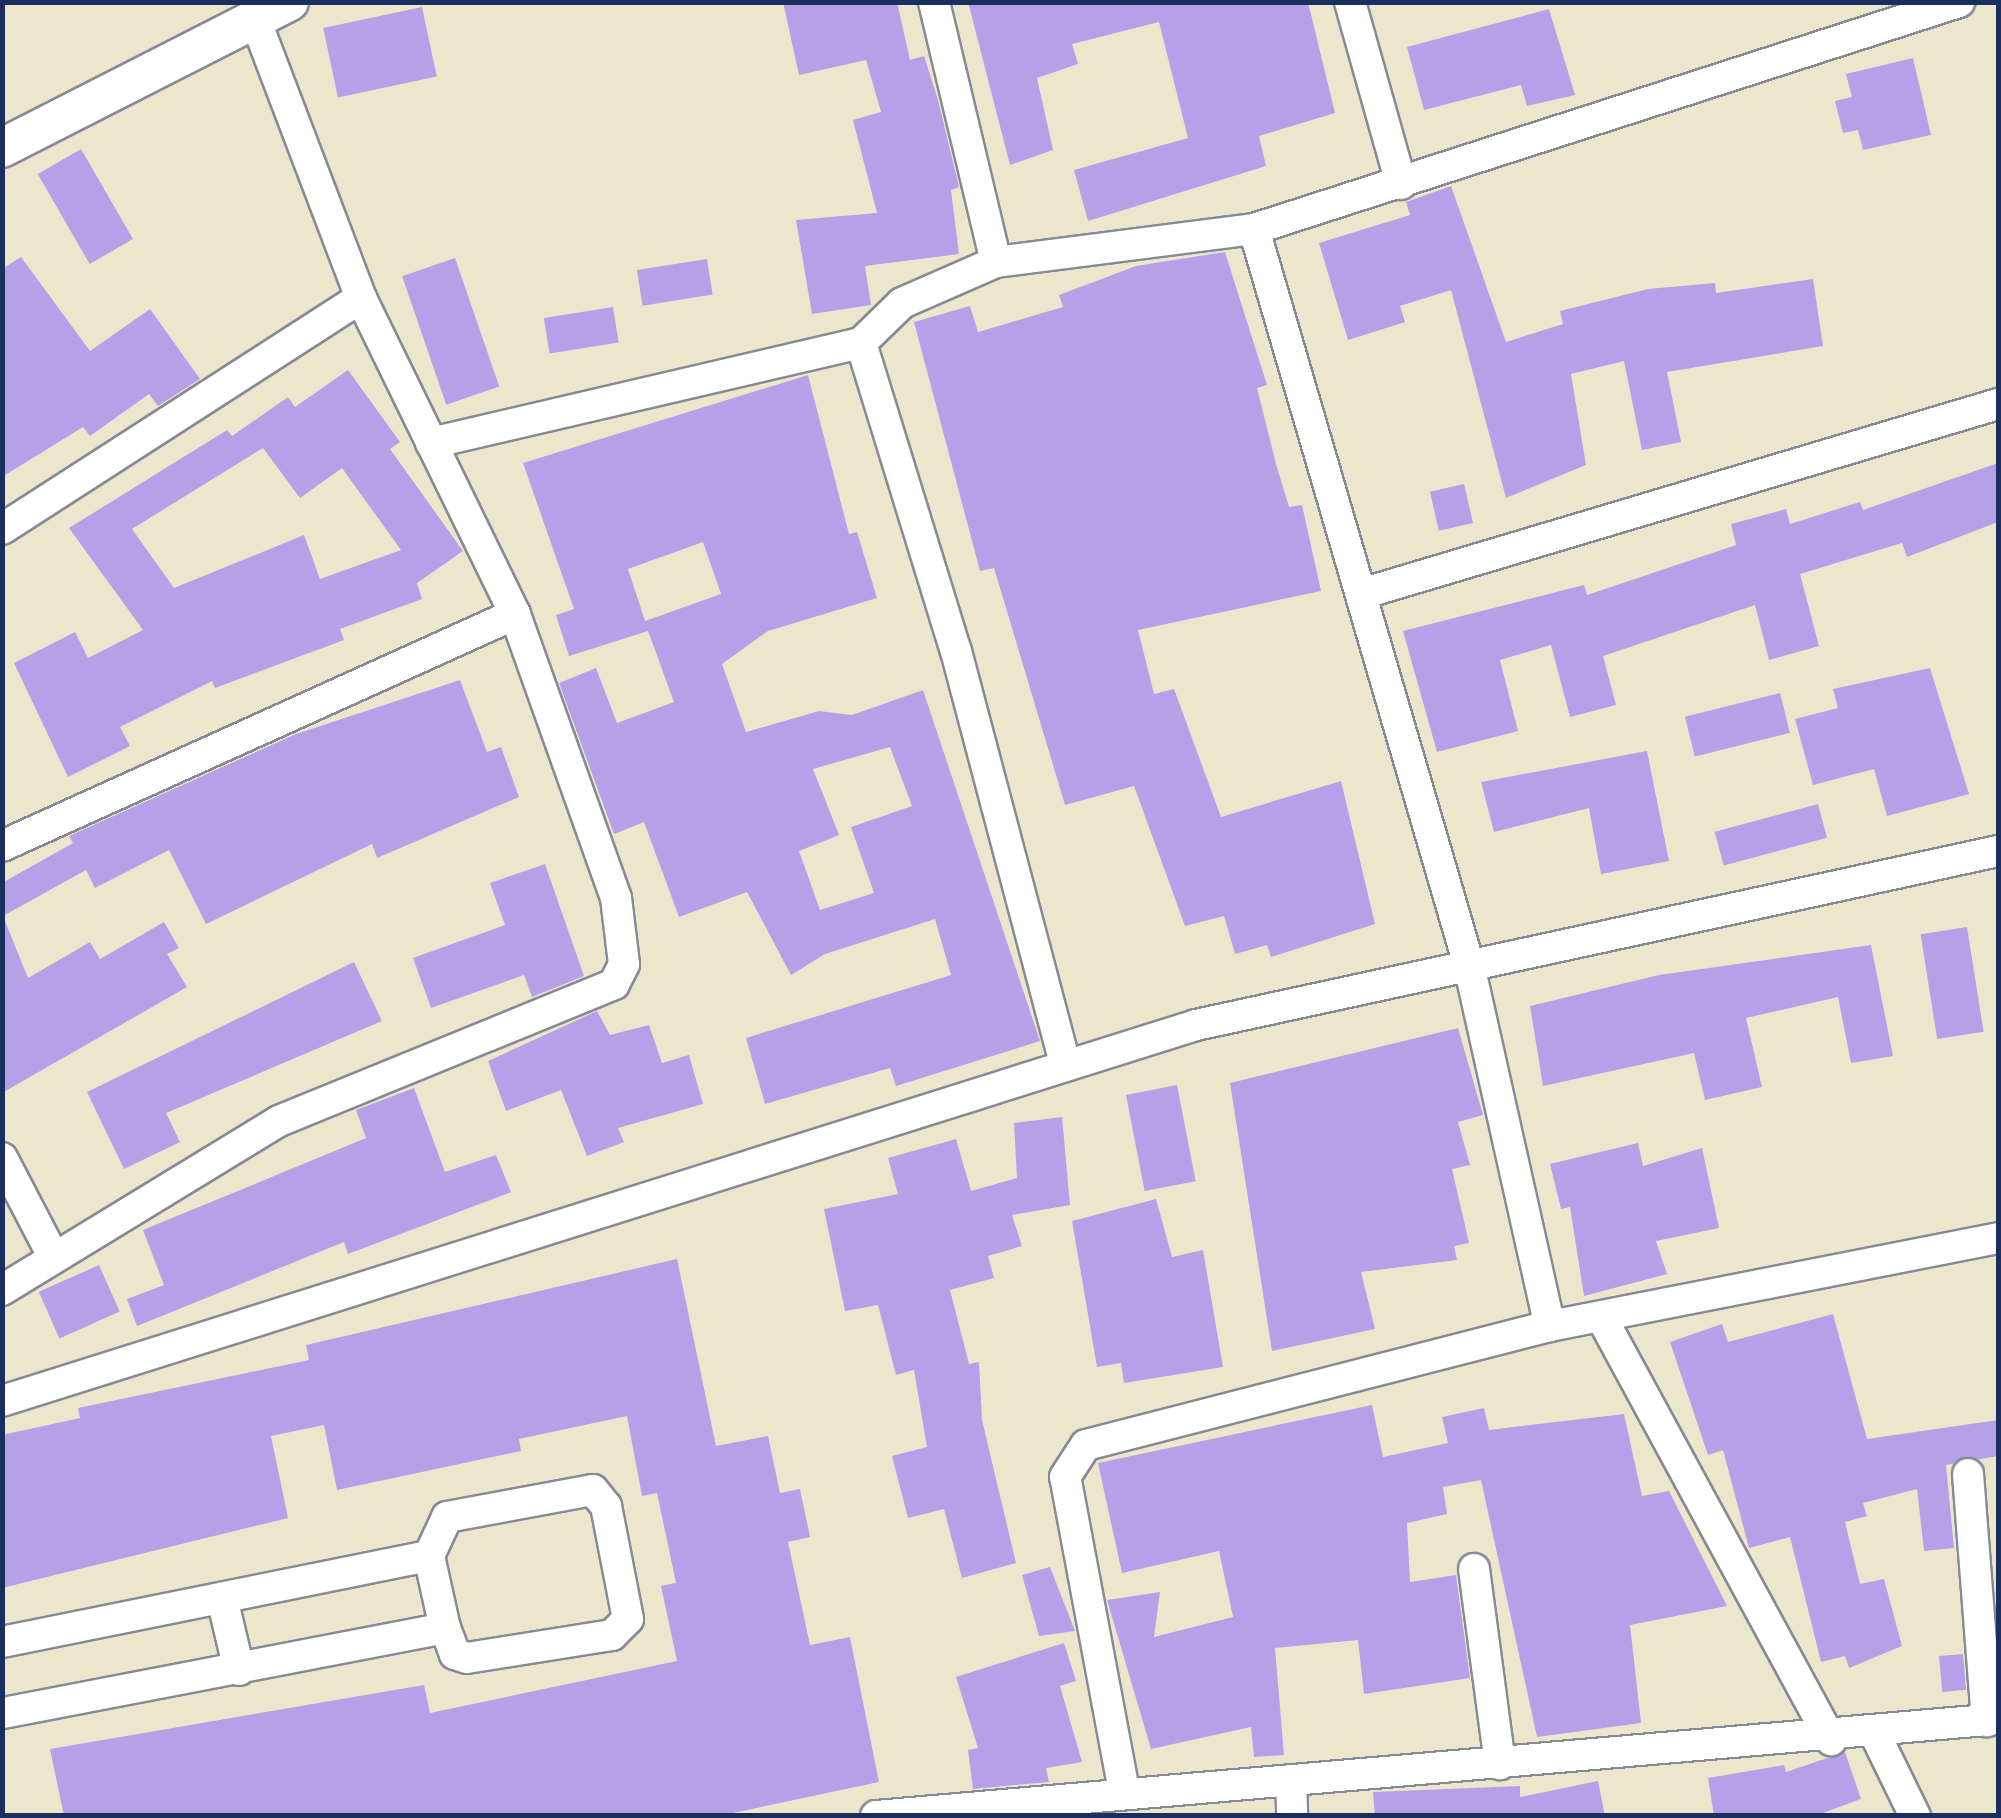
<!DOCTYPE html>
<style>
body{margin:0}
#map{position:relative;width:2001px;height:1818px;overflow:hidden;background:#ece7cc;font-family:"Old Standard TT",serif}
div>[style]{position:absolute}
.building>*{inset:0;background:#b6a1e9;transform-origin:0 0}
.roads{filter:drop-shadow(2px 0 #848b95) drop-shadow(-2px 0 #848b95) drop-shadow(0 2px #848b95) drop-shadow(0 -2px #848b95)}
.minor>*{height:30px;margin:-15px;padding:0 15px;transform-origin:15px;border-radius:15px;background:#fff}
.tertiary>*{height:38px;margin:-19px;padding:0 19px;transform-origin:19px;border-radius:19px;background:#fff}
span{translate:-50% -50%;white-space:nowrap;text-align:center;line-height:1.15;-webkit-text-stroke:10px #fdfcf7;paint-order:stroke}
.frame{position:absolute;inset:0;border:5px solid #1b2f5e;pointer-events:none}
</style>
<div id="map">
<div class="building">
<i style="clip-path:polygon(783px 2px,897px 2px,910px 60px,924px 56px,938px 100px,959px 187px,951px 190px,959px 254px,865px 266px,871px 305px,812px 314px,796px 220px,877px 213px,853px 120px,881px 112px,866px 60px,799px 75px)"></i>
<i style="clip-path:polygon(968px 2px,1308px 2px,1335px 113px,1259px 136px,1266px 166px,1088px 221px,1074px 170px,1188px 138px,1159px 22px,1072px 44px,1078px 64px,1037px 78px,1053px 150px,1010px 165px)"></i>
<i style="left:422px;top:7px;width:71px;height:101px;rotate:78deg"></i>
<i style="clip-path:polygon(1549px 9px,1575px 95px,1527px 106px,1521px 85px,1424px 110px,1407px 47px)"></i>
<i style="clip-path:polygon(1913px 58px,1931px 135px,1863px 150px,1858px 130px,1843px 133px,1835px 101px,1852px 97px,1846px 74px)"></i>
<i style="left:81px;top:149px;width:104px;height:50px;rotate:60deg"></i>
<i style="clip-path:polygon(1451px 186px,1506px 342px,1563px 324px,1560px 311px,1648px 289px,1715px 283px,1716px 293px,1813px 279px,1823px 346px,1667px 372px,1681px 442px,1642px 450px,1624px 361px,1571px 374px,1586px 465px,1506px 498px,1451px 290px,1400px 306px,1405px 322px,1348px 340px,1319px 243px,1410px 215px,1406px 202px)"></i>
<i style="clip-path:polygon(1225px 252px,1267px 385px,1257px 388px,1276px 464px,1289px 507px,1302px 505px,1321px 591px,1138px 630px,1154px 694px,1174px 689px,1221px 817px,1341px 781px,1375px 924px,1271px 957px,1267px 945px,1235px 954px,1224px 916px,1185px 926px,1134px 786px,1065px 805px,994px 568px,980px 571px,914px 322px,970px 306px,978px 332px,1063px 307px,1059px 295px,1136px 266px)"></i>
<i style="clip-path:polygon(21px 257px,90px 351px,150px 309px,200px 379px,158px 406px,149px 394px,90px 436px,83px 427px,2px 477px,2px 269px)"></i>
<i style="left:455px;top:258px;width:136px;height:56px;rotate:71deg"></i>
<i style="left:707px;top:259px;width:36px;height:71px;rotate:81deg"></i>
<i style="left:613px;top:307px;width:36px;height:70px;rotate:81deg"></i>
<i style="clip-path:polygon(evenodd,348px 370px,400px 442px,390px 449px,463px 551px,417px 583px,422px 599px,340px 629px,344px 640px,215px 688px,212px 681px,120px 727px,130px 746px,68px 777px,14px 663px,75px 632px,88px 658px,143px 630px,69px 528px,227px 430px,232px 436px,288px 397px,295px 407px,348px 370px,263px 448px,300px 498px,342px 468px,401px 550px,320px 579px,304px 535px,174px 588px,132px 529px,263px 448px)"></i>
<i style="clip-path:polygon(evenodd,808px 375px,849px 534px,857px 532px,877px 598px,768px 631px,722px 664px,746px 732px,819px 711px,852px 715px,923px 690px,1040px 1041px,896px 1086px,890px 1068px,765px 1104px,746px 1038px,951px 975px,935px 919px,825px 954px,791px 975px,747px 892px,679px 917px,644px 822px,614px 834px,559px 683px,596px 668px,617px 723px,674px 702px,648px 631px,569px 656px,556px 615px,574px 609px,523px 463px,808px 375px,703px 542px,721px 594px,645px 621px,628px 569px,703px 542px,808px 375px,890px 747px,912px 806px,851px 827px,874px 893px,820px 910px,799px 851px,839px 835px,813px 769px,890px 747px)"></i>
<i style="clip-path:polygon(1998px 463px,1998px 522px,1907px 557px,1902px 543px,1800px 574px,1819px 646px,1769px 660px,1755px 605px,1603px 656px,1616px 705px,1570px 717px,1551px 645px,1500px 660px,1518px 731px,1437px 752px,1403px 631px,1584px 585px,1587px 595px,1736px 545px,1731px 524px,1786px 509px,1790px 524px,1860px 502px,1863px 510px)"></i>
<i style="left:1464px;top:484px;width:40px;height:35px;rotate:77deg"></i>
<i style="clip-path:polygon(1930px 668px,1969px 794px,1887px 816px,1874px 769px,1813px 785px,1795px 719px,1838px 708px,1833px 689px)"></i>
<i style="clip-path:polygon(460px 680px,487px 752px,501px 747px,519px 797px,377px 858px,372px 844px,206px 924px,169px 850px,95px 888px,86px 870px,3px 916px,28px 978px,90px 942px,100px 959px,164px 922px,179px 948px,167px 954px,187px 987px,2px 1093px,2px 883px,73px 843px,69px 836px,296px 734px)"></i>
<i style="left:1780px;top:693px;width:41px;height:98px;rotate:76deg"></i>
<i style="clip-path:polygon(1647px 751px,1669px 861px,1601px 874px,1589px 808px,1494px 832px,1481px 782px)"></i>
<i style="left:1818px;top:804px;width:35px;height:107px;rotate:75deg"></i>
<i style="clip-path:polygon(545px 864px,584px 976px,532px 997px,524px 975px,431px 1008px,413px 958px,505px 925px,490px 883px)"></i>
<i style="left:1967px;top:927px;width:106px;height:47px;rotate:81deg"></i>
<i style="clip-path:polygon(1871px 945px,1893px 1056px,1851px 1063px,1838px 997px,1746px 1018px,1762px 1087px,1705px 1100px,1694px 1053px,1543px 1086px,1530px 1006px,1659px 975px)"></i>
<i style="clip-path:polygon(354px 962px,382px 1021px,166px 1113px,180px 1142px,124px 1169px,87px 1092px)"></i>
<i style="clip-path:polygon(597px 1011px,610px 1035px,649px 1025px,662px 1063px,689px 1055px,703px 1104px,618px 1128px,624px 1142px,587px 1156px,561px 1090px,506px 1111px,488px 1061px)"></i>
<i style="clip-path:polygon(1458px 1028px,1483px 1115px,1458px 1122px,1470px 1165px,1452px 1169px,1469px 1243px,1454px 1246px,1457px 1260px,1361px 1272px,1375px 1329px,1272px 1351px,1230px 1083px)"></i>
<i style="left:1177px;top:1085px;width:98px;height:52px;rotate:79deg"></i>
<i style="clip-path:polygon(414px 1088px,445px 1172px,496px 1155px,511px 1192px,348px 1254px,344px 1242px,137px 1326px,127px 1299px,164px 1285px,143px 1230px,366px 1138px,356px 1110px)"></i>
<i style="clip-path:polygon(1062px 1117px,1070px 1205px,1012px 1215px,1022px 1246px,988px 1256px,994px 1278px,950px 1290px,969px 1364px,979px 1362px,982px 1420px,1016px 1563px,962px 1578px,944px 1509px,908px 1518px,892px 1456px,927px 1447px,914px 1370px,896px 1375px,878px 1305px,845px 1311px,824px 1209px,898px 1194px,888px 1158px,956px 1139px,971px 1191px,1017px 1178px,1014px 1123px)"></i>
<i style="clip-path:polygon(1638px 1143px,1643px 1166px,1702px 1148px,1719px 1228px,1656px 1241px,1667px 1274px,1584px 1296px,1570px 1207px,1561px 1209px,1550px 1164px)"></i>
<i style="clip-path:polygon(1156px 1199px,1172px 1257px,1203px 1250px,1223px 1367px,1124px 1383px,1121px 1363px,1097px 1367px,1072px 1221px)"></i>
<i style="clip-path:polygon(677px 1259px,716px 1446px,768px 1436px,780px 1493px,800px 1489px,810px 1537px,788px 1542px,810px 1645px,850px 1637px,879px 1782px,719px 1816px,64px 1816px,50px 1749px,424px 1685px,430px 1713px,677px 1661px,661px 1586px,676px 1583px,657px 1493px,642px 1496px,627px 1416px,519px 1439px,521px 1451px,337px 1490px,324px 1425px,271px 1436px,288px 1518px,2px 1588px,2px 1435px,80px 1418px,78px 1408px,309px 1360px,306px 1345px)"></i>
<i style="left:99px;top:1265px;width:51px;height:66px;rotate:66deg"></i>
<i style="clip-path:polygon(1833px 1314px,1867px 1439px,1998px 1420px,1998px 1456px,1946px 1465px,1954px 1548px,1924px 1551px,1917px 1489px,1863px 1503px,1867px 1516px,1845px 1522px,1860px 1584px,1884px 1579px,1902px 1646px,1849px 1668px,1845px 1656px,1821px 1662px,1790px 1537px,1749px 1548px,1723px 1450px,1708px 1455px,1670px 1342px,1722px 1324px,1728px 1342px)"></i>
<i style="clip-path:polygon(1372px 1405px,1383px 1457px,1448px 1443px,1442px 1417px,1484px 1408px,1489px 1430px,1624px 1414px,1642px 1496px,1669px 1491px,1727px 1606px,1630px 1625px,1641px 1723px,1537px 1737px,1481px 1480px,1443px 1487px,1447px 1514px,1407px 1523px,1410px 1582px,1456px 1575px,1470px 1678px,1364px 1694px,1358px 1640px,1275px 1648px,1284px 1755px,1254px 1757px,1251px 1727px,1151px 1749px,1107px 1600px,1160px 1592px,1154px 1637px,1233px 1617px,1219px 1551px,1122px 1573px,1098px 1463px)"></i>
<i style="clip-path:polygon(1050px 1567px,1075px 1631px,1039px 1636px,1022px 1575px)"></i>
<i style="clip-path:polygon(1064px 1643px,1076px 1681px,1060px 1686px,1082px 1762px,1046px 1768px,1049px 1782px,973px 1789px,968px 1750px,978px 1748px,956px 1677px)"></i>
<i style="left:1963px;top:1654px;width:36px;height:24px;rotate:85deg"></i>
<i style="clip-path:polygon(1845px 1752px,1861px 1799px,1815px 1816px,1714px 1816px,1708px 1778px,1784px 1765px,1786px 1772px)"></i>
<i style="clip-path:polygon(1598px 1781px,1605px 1816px,1375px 1816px,1373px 1792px,1520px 1786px,1520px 1797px)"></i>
</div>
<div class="roads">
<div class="minor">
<i style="left:934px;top:2px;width:267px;rotate:76.6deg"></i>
<i style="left:1350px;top:2px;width:189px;rotate:74.3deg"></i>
<i style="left:1254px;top:229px;width:767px;rotate:73.72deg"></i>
<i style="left:1469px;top:965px;width:370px;rotate:77.4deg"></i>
<i style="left:861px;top:343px;width:322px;rotate:72.9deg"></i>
<i style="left:956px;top:651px;width:429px;rotate:75.2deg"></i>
<i style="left:431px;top:443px;width:441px;rotate:-13.1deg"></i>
<i style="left:861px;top:343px;width:57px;rotate:-44.3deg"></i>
<i style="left:902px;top:303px;width:103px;rotate:-23.6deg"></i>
<i style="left:996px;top:262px;width:260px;rotate:-7.3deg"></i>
<i style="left:1254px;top:229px;width:741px;rotate:-17.85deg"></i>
<i style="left:2px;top:529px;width:427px;rotate:-32.8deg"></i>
<i style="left:1361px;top:594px;width:665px;rotate:-16.61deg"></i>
<i style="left:2px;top:846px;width:563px;rotate:-24.33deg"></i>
<i style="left:2px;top:1158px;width:108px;rotate:62.5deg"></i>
<i style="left:2px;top:1290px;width:324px;rotate:-31.4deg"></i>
<i style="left:279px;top:1121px;width:362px;rotate:-22.2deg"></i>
<i style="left:614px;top:984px;width:22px;rotate:-63deg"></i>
<i style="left:624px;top:964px;width:66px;rotate:-96.9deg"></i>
<i style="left:616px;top:898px;width:301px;rotate:-109.6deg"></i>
<i style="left:515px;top:614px;width:352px;rotate:-116deg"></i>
<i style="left:361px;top:298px;width:302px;rotate:-110.8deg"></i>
<i style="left:1604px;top:1322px;width:476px;rotate:61.5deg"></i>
<i style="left:2px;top:1401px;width:1252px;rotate:-17.48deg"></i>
<i style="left:1196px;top:1025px;width:821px;rotate:-12.24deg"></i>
<i style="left:1968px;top:1474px;width:248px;rotate:85.6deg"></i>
<i style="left:429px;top:1556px;width:74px;rotate:77.5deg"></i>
<i style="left:1474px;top:1569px;width:197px;rotate:82.4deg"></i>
<i style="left:222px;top:1598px;width:74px;rotate:76.7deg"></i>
<i style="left:2px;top:1642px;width:436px;rotate:-11.4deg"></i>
<i style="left:429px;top:1556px;width:43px;rotate:-65.2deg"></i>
<i style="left:447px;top:1517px;width:148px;rotate:-10.5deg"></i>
<i style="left:593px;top:1490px;width:21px;rotate:51deg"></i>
<i style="left:606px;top:1506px;width:115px;rotate:79deg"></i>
<i style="left:628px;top:1619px;width:23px;rotate:135deg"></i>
<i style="left:612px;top:1635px;width:147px;rotate:171deg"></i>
<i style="left:467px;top:1658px;width:13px;rotate:-162deg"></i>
<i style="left:455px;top:1654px;width:28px;rotate:-111deg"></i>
<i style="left:445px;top:1628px;width:451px;rotate:169.1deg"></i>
<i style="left:1876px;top:1736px;width:89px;rotate:64deg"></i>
<i style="left:1291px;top:1780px;width:36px;rotate:88deg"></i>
<i style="left:1124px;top:1791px;width:319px;rotate:-100.6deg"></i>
<i style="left:1065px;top:1477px;width:38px;rotate:-57deg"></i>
<i style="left:1086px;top:1445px;width:479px;rotate:-14.4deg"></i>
<i style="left:1550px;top:1326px;width:457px;rotate:-11.1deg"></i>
<i style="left:876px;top:1816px;width:1126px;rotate:-4.94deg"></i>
</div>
<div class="tertiary">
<i style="left:2px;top:148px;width:322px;rotate:-27deg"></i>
</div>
</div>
<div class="frame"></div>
</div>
